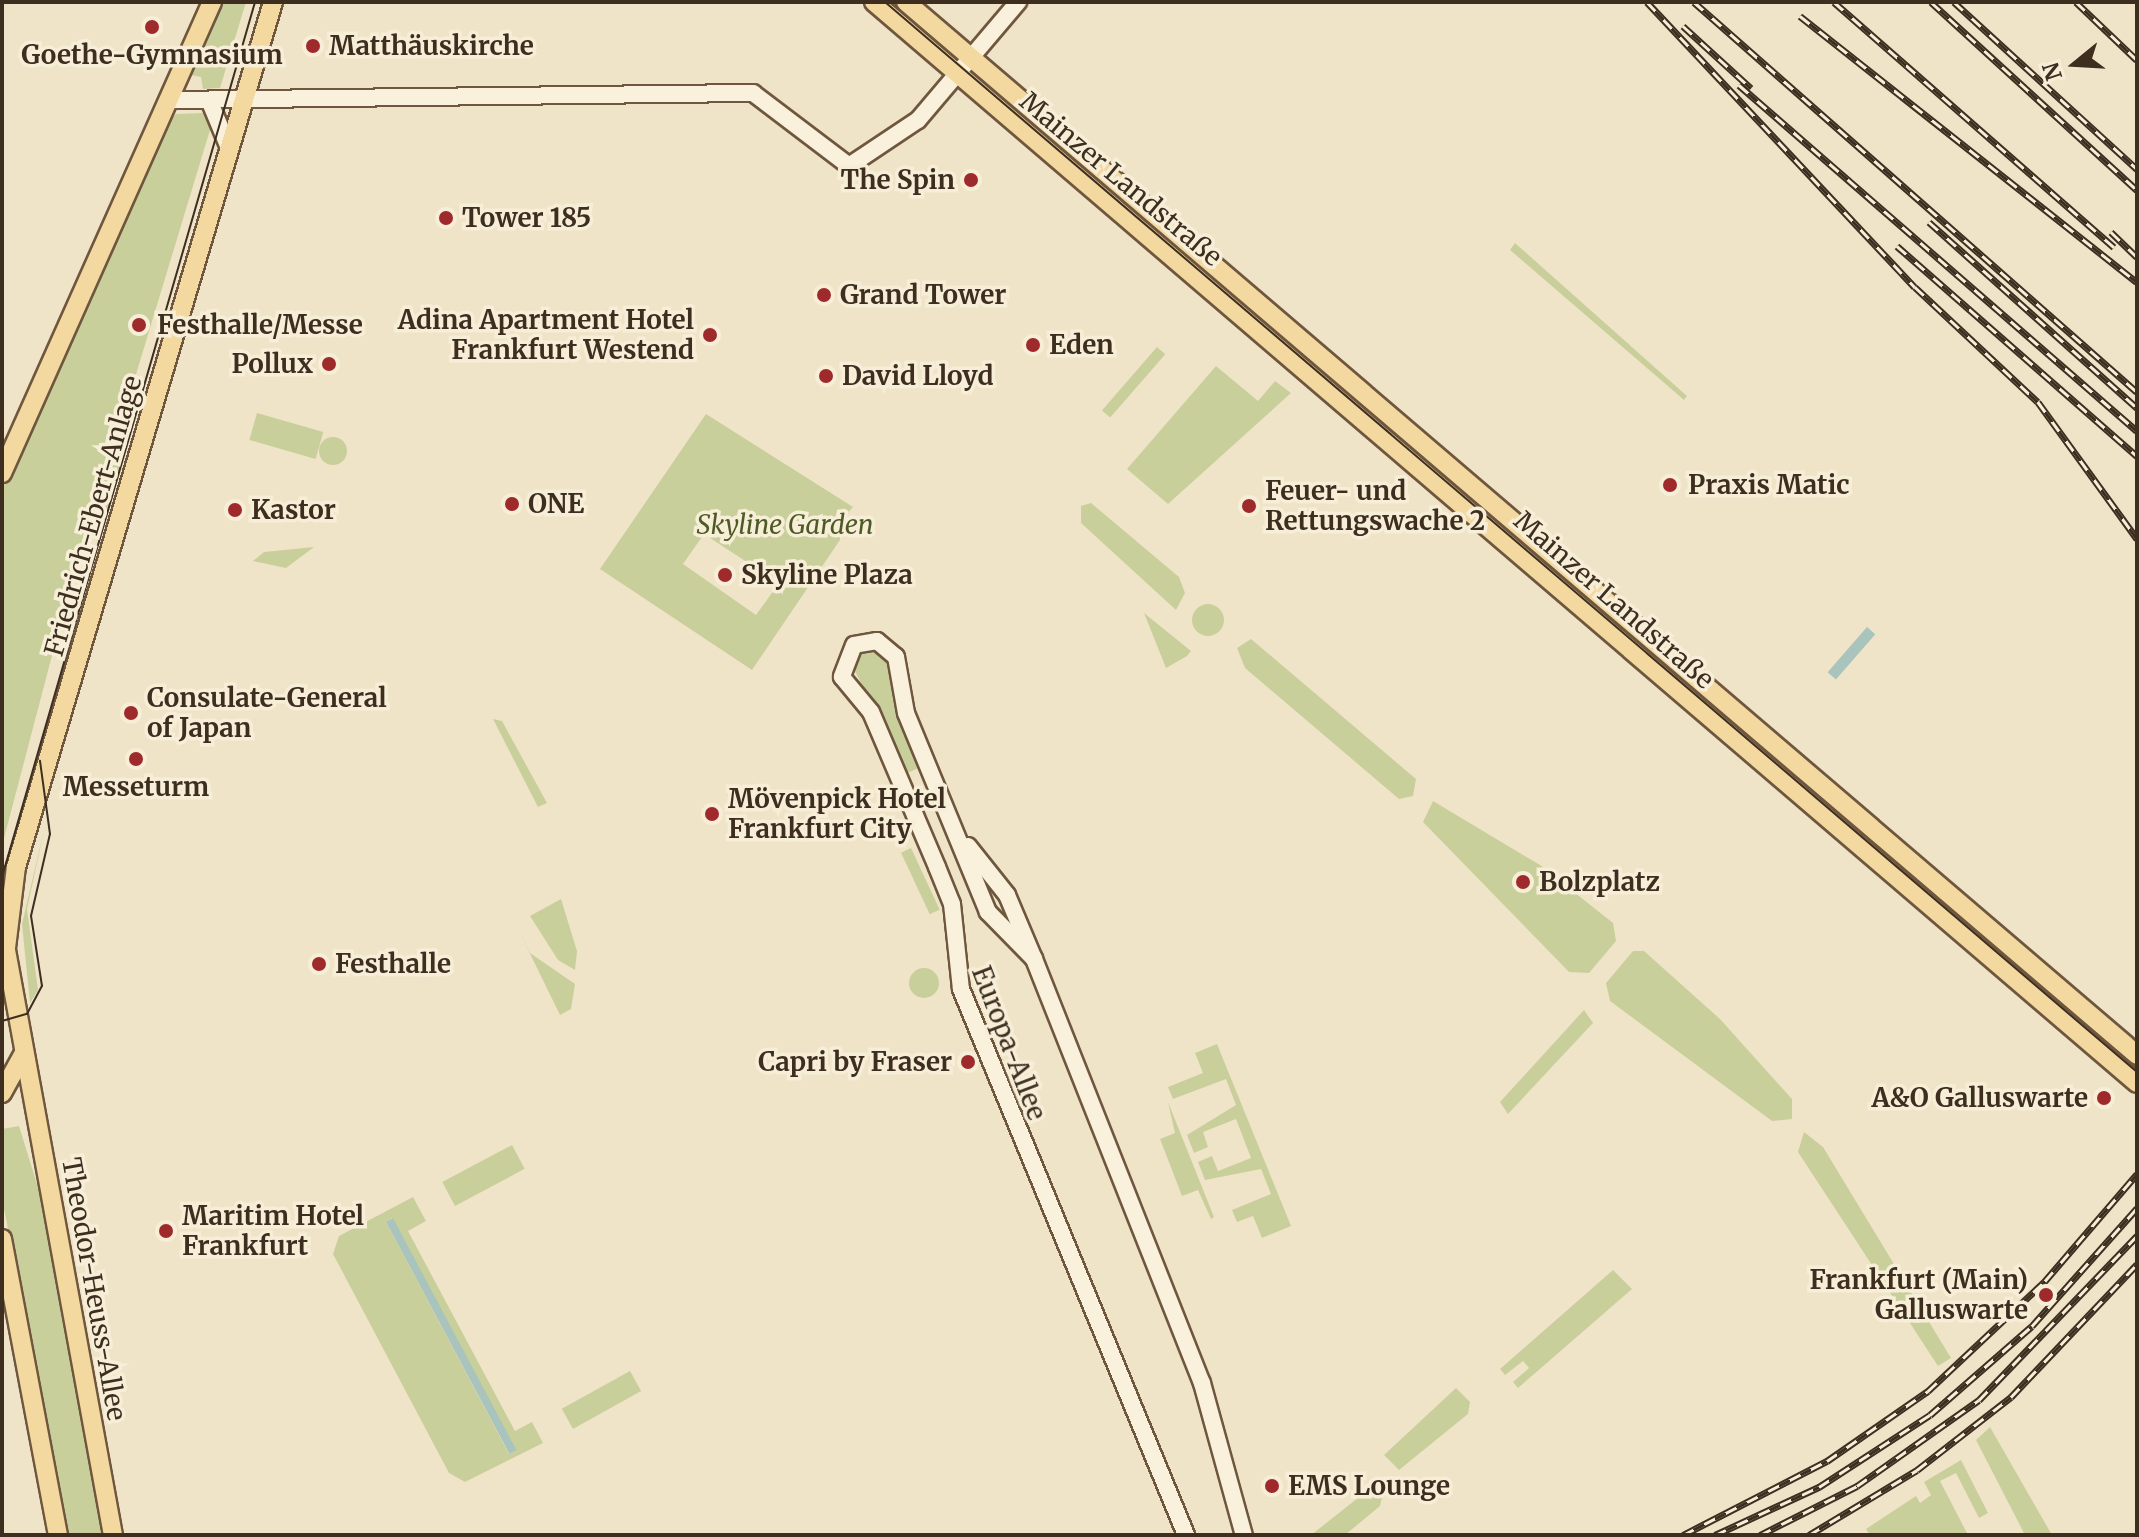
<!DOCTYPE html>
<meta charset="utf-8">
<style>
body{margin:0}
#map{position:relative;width:2139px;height:1537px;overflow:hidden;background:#f0e4c8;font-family:Merriweather,serif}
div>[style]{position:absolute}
.green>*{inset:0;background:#c9cf9b;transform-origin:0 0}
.round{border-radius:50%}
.water>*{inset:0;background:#a9c4bc;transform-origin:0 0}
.roads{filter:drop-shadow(2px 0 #6f573f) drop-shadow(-2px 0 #6f573f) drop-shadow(0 2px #6f573f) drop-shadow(0 -2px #6f573f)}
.secondary>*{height:16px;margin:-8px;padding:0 8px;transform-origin:8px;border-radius:8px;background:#faf1dc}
.primary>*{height:18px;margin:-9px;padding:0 9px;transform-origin:9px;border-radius:9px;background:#f3d9a0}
.tram>*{height:2px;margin:-1px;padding:0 1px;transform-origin:1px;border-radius:1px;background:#3d2e20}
.rail>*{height:7px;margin-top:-3.5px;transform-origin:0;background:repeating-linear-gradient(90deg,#f7eed8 0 12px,#3d2e20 0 24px);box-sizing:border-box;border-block:2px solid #3d2e20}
.dots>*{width:22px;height:22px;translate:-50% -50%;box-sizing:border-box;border:4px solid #f7eed8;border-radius:50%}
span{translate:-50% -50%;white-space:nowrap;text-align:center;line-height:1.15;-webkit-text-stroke:7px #f7eed8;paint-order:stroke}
.poi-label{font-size:26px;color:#3d2e20;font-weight:700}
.left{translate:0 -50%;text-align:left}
.right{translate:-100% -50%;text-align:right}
.street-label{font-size:26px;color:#3d2e20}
.park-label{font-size:26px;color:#4d5a26;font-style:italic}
.frame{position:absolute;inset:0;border:4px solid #3d2e20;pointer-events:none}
.north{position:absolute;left:2035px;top:24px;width:80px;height:80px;-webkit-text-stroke:6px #f7eed8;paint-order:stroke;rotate:252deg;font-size:22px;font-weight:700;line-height:32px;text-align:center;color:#3d2e20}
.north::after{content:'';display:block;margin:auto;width:28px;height:36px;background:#3d2e20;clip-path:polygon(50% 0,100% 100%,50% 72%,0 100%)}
</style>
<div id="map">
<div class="green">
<i style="clip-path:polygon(220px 2px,246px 2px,220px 88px,203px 89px,201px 77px,190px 75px)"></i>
<i style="clip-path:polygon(203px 113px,213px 120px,134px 381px,145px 386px,109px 508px,90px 511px,2px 846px,2px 489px,162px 130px,176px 114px)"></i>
<i style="clip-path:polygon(1515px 243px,1687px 396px,1684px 400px,1510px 250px)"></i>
<i style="left:1157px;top:347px;width:11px;height:84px;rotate:41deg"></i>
<i style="clip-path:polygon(1216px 366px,1258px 401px,1275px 381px,1291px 393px,1168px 504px,1127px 469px)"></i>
<i style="left:257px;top:413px;width:69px;height:28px;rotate:16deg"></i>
<i style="clip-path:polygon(evenodd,706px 414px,853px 507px,839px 523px,840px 540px,752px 670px,600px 569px,706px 414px,704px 534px,779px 583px,756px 615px,683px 564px,704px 534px)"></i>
<i class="round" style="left:319px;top:437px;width:28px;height:28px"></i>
<i style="clip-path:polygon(1091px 503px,1179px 577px,1185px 593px,1176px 610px,1081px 523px,1081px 506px)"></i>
<i style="clip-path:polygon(314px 547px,286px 568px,253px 561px,264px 552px)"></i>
<i class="round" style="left:1192px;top:604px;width:32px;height:32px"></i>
<i style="clip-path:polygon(1144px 613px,1191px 651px,1187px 656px,1166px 668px)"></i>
<i style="clip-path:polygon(1251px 639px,1416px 779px,1413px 796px,1399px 799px,1245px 668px,1237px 648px)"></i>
<i style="clip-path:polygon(873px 648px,888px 653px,905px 735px,923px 766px,905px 774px,855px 671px,859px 656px)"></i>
<i style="clip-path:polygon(493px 719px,502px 721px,547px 803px,538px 807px)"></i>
<i style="clip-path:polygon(1433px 801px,1540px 865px,1613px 923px,1616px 941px,1589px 973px,1569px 972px,1423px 822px)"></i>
<i style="clip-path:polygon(45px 826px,27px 909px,38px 990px,30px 1003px,22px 924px)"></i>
<i style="left:911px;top:848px;width:68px;height:11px;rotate:65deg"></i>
<i style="clip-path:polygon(561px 899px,577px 951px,575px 970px,558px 960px,530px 916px)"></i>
<i style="clip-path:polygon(515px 923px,530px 953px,575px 984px,571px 1009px,560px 1015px)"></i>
<i style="clip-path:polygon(1633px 951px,1644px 951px,1720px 1019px,1792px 1099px,1792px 1119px,1772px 1121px,1610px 1001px,1606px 983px)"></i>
<i class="round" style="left:909px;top:968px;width:30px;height:30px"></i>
<i style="clip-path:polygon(1584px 1010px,1593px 1023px,1508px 1114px,1500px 1102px)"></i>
<i style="clip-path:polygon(1217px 1044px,1291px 1226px,1262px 1238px,1253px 1216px,1237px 1222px,1232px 1210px,1271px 1194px,1261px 1169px,1205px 1180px,1198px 1162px,1212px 1156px,1218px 1171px,1251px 1158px,1236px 1119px,1203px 1132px,1208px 1147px,1194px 1153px,1187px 1135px,1236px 1105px,1226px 1079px,1173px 1099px,1168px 1087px,1203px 1073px,1195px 1053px)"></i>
<i style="clip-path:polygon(1168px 1102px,1214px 1217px,1211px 1219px,1198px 1190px,1182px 1196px,1160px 1139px,1175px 1133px)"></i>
<i style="clip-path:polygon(19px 1126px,45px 1210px,103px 1535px,67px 1535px,2px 1198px,2px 1129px)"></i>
<i style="clip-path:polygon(1804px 1132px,1823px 1147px,1951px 1358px,1938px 1366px,1798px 1152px)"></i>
<i style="left:512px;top:1145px;width:27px;height:79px;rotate:62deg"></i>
<i style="clip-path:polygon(evenodd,413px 1197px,426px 1221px,408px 1231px,515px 1431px,532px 1422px,543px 1443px,465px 1482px,449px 1473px,333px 1254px,339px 1236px,413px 1197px,392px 1218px,515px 1451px,509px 1454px,386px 1222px,392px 1218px)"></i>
<i style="clip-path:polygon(1613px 1270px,1632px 1289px,1518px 1388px,1513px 1382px,1529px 1368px,1523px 1361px,1505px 1375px,1500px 1369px)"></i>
<i style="left:630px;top:1371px;width:23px;height:78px;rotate:61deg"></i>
<i style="clip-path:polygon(1456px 1388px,1470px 1402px,1468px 1414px,1399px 1470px,1384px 1455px)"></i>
<i style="clip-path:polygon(1990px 1427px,2052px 1535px,2025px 1535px,1976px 1440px)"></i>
<i style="clip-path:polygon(1961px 1460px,1988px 1513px,1979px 1518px,1956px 1473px,1940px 1481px,1968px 1535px,1870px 1535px,1866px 1529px,1916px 1496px,1920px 1503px,1931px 1495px,1924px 1482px)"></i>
<i style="clip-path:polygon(1373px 1486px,1383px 1493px,1380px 1506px,1345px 1535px,1311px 1535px)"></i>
</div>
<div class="water">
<i style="left:1867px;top:627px;width:11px;height:60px;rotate:41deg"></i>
<i style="left:393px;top:1218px;width:263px;height:8px;rotate:62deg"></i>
</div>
<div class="roads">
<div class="secondary">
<i style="left:168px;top:100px;width:585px;rotate:-0.69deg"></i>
<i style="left:753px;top:93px;width:121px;rotate:37.2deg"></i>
<i style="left:849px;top:166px;width:83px;rotate:-33.7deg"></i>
<i style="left:918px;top:120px;width:155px;rotate:-49.7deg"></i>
<i style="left:209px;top:100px;width:52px;rotate:67.4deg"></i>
<i style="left:968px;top:846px;width:63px;rotate:51.5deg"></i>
<i style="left:1007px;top:895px;width:69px;rotate:67.1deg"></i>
<i style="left:1034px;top:959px;width:456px;rotate:68.4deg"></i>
<i style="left:1202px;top:1383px;width:158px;rotate:74.6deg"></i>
<i style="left:1034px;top:959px;width:66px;rotate:-134.4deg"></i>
<i style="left:988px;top:912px;width:215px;rotate:-112.4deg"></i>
<i style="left:906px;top:713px;width:57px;rotate:-100.1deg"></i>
<i style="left:896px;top:657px;width:25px;rotate:-140deg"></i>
<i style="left:877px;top:641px;width:23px;rotate:170deg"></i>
<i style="left:854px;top:645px;width:34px;rotate:111deg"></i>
<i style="left:842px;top:677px;width:45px;rotate:50.4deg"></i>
<i style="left:871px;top:712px;width:168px;rotate:66.9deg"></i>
<i style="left:937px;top:867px;width:40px;rotate:68deg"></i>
<i style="left:952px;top:904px;width:85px;rotate:84deg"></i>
<i style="left:961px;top:989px;width:591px;rotate:67.6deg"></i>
</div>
<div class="primary">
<i style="left:874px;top:2px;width:1662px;rotate:40.56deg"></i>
<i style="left:906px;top:2px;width:1620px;rotate:40.54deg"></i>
<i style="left:2px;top:473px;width:516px;rotate:-65.97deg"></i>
<i style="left:4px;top:939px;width:606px;rotate:79.64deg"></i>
<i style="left:6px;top:948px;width:82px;rotate:-83deg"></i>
<i style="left:16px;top:867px;width:902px;rotate:-73.45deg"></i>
<i style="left:2px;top:1093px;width:46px;rotate:-61.2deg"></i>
<i style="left:2px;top:1239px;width:301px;rotate:79.3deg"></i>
</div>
</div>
<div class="tram">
<i style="left:885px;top:2px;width:1647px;rotate:40.52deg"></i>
<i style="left:2px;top:877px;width:911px;rotate:-73.87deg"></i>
<i style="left:2px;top:1021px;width:26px;rotate:-16deg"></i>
<i style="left:27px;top:1014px;width:32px;rotate:-62deg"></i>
<i style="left:42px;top:986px;width:71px;rotate:-98.9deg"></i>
<i style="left:31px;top:916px;width:84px;rotate:-77deg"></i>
<i style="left:50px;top:834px;width:74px;rotate:-97.8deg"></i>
</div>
<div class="rail">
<i style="left:1647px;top:2px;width:391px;rotate:46.8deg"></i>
<i style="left:1915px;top:287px;width:168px;rotate:43.1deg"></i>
<i style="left:2038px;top:402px;width:169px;rotate:54.1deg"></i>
<i style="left:1694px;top:2px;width:590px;rotate:41.36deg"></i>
<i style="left:1834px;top:2px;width:372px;rotate:41.2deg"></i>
<i style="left:1931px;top:2px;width:279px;rotate:42.4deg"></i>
<i style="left:1954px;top:2px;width:248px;rotate:42.4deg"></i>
<i style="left:2076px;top:2px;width:84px;rotate:43.6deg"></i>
<i style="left:1800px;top:16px;width:429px;rotate:38.3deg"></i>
<i style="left:1683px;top:26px;width:92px;rotate:42.4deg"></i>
<i style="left:1739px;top:85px;width:527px;rotate:41deg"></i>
<i style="left:1929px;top:222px;width:279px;rotate:41.8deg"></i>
<i style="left:2111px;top:232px;width:36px;rotate:44deg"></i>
<i style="left:1897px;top:246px;width:319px;rotate:41.2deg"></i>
<i style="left:1683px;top:1535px;width:162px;rotate:-27.2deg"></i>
<i style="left:1827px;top:1461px;width:123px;rotate:-34.7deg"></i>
<i style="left:1928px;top:1391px;width:161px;rotate:-43.2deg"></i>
<i style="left:2045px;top:1281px;width:141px;rotate:-49.3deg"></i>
<i style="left:1715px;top:1535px;width:115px;rotate:-24.8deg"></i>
<i style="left:1819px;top:1487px;width:132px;rotate:-33deg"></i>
<i style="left:1930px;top:1415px;width:135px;rotate:-41.1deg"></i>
<i style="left:2032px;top:1326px;width:158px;rotate:-48.3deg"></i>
<i style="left:1760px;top:1535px;width:109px;rotate:-26.8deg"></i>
<i style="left:1857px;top:1486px;width:149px;rotate:-35.2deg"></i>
<i style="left:1979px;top:1400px;width:228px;rotate:-46.1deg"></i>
<i style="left:1809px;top:1535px;width:126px;rotate:-31deg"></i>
<i style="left:1917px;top:1470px;width:119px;rotate:-37.8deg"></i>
<i style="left:2011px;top:1397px;width:183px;rotate:-46.5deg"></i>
</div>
<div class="dots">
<i style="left:152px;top:27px;background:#9e2a2b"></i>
<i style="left:313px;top:46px;background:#9e2a2b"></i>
<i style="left:971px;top:180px;background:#9e2a2b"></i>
<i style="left:446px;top:218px;background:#9e2a2b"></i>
<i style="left:824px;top:295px;background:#9e2a2b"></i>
<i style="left:139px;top:325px;background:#9e2a2b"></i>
<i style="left:710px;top:335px;background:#9e2a2b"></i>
<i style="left:1033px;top:345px;background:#9e2a2b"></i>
<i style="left:329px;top:364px;background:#9e2a2b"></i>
<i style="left:826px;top:376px;background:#9e2a2b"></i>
<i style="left:1670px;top:485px;background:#9e2a2b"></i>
<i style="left:512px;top:504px;background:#9e2a2b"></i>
<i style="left:1249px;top:506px;background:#9e2a2b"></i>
<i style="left:235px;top:510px;background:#9e2a2b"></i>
<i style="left:725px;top:575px;background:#9e2a2b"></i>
<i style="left:131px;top:713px;background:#9e2a2b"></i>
<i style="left:136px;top:759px;background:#9e2a2b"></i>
<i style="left:712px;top:814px;background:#9e2a2b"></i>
<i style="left:1523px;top:882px;background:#9e2a2b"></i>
<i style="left:319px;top:964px;background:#9e2a2b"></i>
<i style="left:968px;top:1062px;background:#9e2a2b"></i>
<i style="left:2104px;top:1098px;background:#9e2a2b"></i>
<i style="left:166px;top:1231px;background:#9e2a2b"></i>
<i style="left:2046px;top:1295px;background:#9e2a2b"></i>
<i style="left:1272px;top:1486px;background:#9e2a2b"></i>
</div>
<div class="poi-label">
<span class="left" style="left:329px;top:46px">Matthäuskirche</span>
<span style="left:152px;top:55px">Goethe-Gymnasium</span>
<span class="right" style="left:955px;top:180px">The Spin</span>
<span class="left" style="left:462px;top:218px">Tower 185</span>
<span class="left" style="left:840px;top:295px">Grand Tower</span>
<span class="right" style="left:694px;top:335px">Adina Apartment Hotel<br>Frankfurt Westend</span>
<span class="left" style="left:157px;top:325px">Festhalle/Messe</span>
<span class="left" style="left:1049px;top:345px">Eden</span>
<span class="right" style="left:313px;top:364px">Pollux</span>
<span class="left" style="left:842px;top:376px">David Lloyd</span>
<span class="left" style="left:1688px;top:485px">Praxis Matic</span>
<span class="left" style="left:1265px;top:506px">Feuer- und<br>Rettungswache 2</span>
<span class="left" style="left:528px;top:504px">ONE</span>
<span class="left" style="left:251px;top:510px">Kastor</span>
<span class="left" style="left:741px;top:575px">Skyline Plaza</span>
<span class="left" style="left:147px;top:713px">Consulate-General<br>of Japan</span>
<span style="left:136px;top:787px">Messeturm</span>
<span class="left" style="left:728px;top:814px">Mövenpick Hotel<br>Frankfurt City</span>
<span class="left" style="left:1539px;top:882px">Bolzplatz</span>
<span class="left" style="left:335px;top:964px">Festhalle</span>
<span class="right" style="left:952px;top:1062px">Capri by Fraser</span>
<span class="right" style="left:2088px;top:1098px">A&amp;O Galluswarte</span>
<span class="left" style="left:182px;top:1231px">Maritim Hotel<br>Frankfurt</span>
<span class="right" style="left:2028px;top:1295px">Frankfurt (Main)<br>Galluswarte</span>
<span class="left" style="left:1288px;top:1486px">EMS Lounge</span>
</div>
<div class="street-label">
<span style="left:1121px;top:179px;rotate:40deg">Mainzer Landstraße</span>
<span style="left:93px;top:516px;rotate:-74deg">Friedrich-Ebert-Anlage</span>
<span style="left:1614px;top:600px;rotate:41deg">Mainzer Landstraße</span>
<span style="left:1009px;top:1043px;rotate:69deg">Europa-Allee</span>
<span style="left:94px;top:1289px;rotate:80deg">Theodor-Heuss-Allee</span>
</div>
<div class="park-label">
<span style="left:785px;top:525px">Skyline Garden</span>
</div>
<div class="frame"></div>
<div class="north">N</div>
</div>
